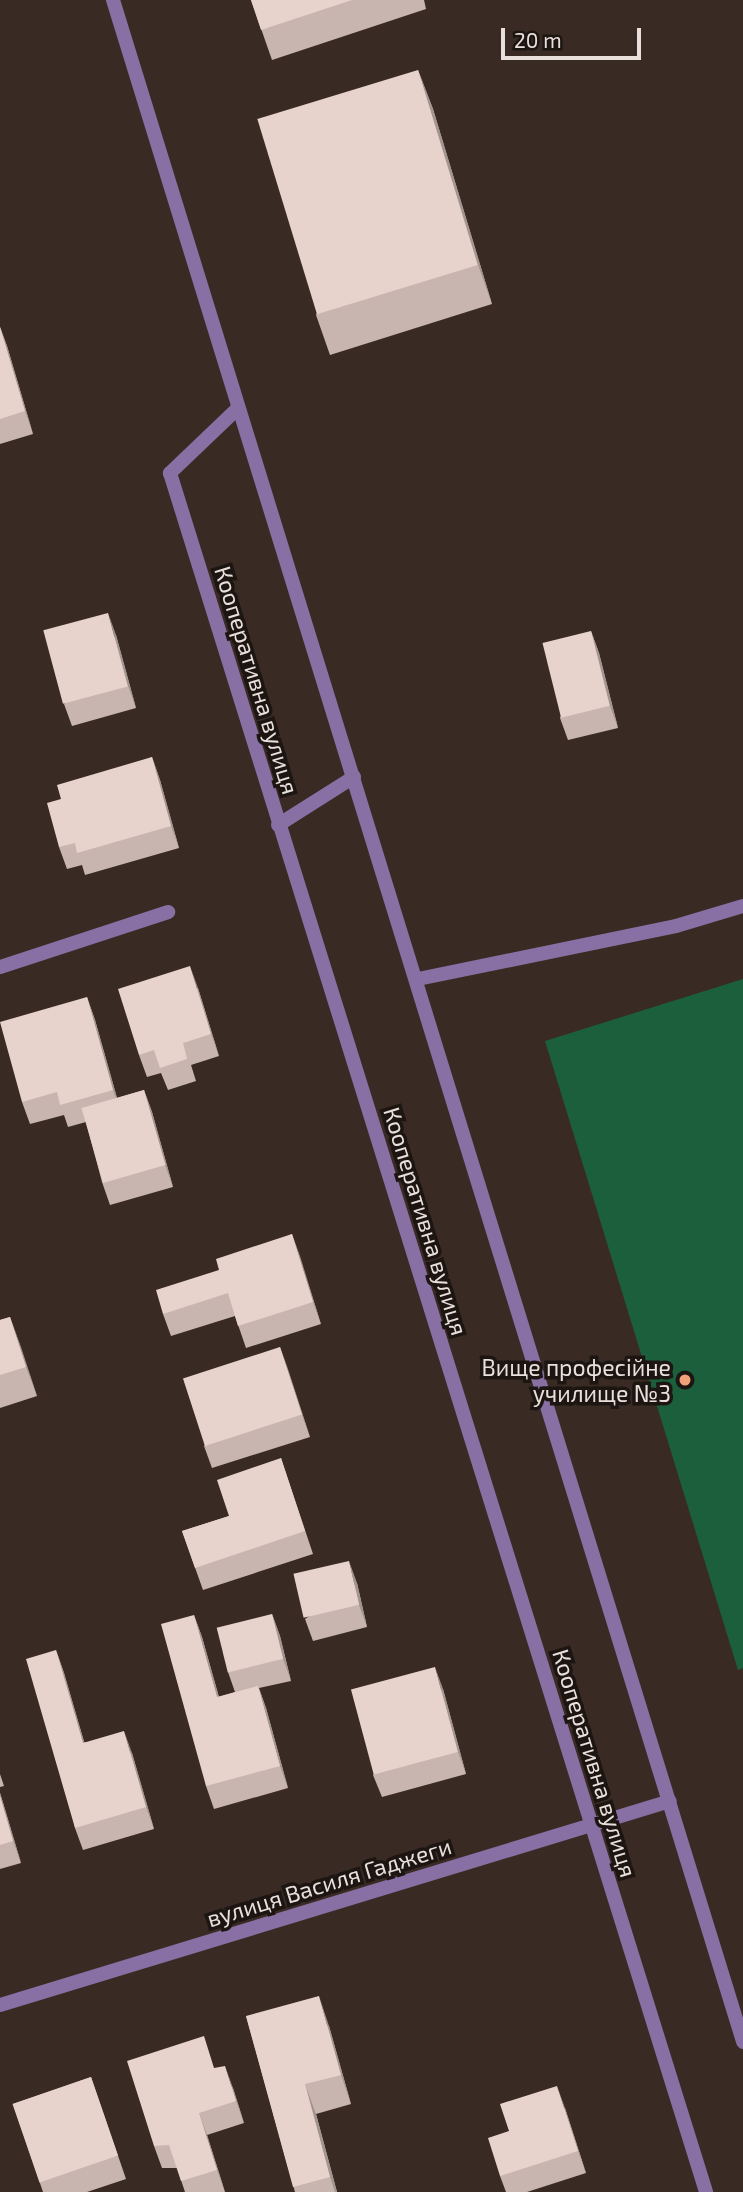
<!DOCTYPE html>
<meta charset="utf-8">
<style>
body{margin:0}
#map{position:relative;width:743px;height:2192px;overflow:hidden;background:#392b24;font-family:"Exo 2",sans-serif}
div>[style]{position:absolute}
.green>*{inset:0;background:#1c5f3c}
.lane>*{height:14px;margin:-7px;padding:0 7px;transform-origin:7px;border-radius:7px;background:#8970a4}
.street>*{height:14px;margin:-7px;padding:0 7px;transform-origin:7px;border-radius:7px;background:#8970a4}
.wall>*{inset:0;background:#c8b5af}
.shaded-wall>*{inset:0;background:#a2948f}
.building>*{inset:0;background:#e8d3cc;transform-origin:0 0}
.dots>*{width:19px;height:19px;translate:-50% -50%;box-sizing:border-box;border:4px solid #1c1512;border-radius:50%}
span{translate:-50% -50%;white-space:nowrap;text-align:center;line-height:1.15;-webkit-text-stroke:7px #1c1512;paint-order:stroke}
.street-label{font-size:23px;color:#eae0db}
.poi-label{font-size:23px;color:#eae0db}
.right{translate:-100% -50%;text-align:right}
.scale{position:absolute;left:501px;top:28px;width:140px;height:32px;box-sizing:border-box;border:4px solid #eae0db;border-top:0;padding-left:9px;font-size:21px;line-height:24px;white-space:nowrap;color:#eae0db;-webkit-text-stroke:5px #1c1512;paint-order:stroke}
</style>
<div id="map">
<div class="green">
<i style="clip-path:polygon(743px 979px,743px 1668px,738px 1670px,545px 1041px)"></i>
</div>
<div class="lane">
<i style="left:278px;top:825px;width:90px;rotate:-32.3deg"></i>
<i style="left:418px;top:979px;width:263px;rotate:-11.6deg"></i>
<i style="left:676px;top:926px;width:70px;rotate:-16.6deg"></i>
</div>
<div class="street">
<i style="left:113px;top:0;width:2137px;rotate:72.85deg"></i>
<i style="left:237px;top:409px;width:93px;rotate:136.3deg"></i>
<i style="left:170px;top:473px;width:1801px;rotate:72.68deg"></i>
<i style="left:0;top:967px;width:177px;rotate:-18.1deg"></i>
<i style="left:0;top:2005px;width:700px;rotate:-16.93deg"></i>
</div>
<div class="wall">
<i style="clip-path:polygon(251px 0,424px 0,426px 9px,272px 60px)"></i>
<i style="clip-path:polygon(418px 70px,433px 109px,492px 304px,330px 355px,316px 315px)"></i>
<i style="clip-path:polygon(0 327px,7px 346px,33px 434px,0 444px)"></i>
<i style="clip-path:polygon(591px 631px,599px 653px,618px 728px,568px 740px,560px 718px)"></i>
<i style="clip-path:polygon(116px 635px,136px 708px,72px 726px,64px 704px)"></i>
<i style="clip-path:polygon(152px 757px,160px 780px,179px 848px,85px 875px,82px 865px,67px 869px,59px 847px,61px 799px)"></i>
<i style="clip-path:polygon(198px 988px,219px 1056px,191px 1065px,196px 1081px,168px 1090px,161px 1073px,147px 1077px,139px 1055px)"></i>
<i style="clip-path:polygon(87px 997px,95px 1020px,117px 1098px,144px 1090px,152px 1112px,173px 1187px,110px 1205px,102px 1182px,86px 1122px,68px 1127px,64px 1115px,30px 1124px,22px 1102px)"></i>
<i style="clip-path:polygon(292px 1234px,321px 1324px,246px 1348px,235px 1316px,171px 1336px,163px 1314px,219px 1270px)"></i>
<i style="clip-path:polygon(10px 1317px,37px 1396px,0 1408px,0 1320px)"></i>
<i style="clip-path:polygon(280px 1347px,310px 1437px,212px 1468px,204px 1446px)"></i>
<i style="clip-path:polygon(281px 1458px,313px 1554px,203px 1590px,182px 1531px,229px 1516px)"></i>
<i style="clip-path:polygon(357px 1583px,367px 1627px,313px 1641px,305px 1619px)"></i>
<i style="clip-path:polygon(272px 1614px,280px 1636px,291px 1681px,259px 1688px,266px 1708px,288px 1788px,214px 1809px,206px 1786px,194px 1615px,202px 1637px,219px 1697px,235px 1692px,228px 1672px)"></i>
<i style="clip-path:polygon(56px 1650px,64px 1673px,84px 1742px,132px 1753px,154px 1829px,83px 1850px,75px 1828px)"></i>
<i style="clip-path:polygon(443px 1689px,466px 1774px,382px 1797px,373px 1775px)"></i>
<i style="clip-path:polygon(0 1774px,4px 1786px,0 1787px)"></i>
<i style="clip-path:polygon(0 1793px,21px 1863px,0 1869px)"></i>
<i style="clip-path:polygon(246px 2016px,329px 2026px,351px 2104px,316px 2114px,337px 2192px,295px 2192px)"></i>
<i style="clip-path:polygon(215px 2068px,233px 2088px,244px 2123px,207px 2135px,225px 2192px,185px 2192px,177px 2168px,162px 2168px,154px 2146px)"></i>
<i style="clip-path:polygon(91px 2077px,126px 2179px,87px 2192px,43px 2192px,13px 2104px)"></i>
<i style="clip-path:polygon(565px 2108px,586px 2173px,527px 2192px,506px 2192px,500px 2176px,509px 2131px)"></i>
</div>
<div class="shaded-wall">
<i style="clip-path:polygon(418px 70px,433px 109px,492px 304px,478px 265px)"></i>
<i style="clip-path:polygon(0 327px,7px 346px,33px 434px,25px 411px)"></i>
<i style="clip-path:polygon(108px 613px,116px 635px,136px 708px,128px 686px)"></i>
<i style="clip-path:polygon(591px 631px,599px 653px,618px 728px,610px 706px)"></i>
<i style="clip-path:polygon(152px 757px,160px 780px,179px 848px,171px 826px)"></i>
<i style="clip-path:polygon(190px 966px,198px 988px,219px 1056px,211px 1034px)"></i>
<i style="clip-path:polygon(87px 997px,95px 1020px,121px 1112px,113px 1090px)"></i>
<i style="clip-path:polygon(144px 1090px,152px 1112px,173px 1187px,165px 1165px)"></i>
<i style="clip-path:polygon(292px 1234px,300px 1256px,321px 1324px,313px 1302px)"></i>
<i style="clip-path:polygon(10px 1317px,21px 1347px,37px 1396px,26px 1367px)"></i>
<i style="clip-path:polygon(280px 1347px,288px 1369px,310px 1437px,302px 1415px)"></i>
<i style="clip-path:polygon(349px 1561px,357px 1583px,367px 1627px,359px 1605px)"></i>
<i style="clip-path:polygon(272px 1614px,280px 1636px,291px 1681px,283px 1659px)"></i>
<i style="clip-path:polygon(194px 1615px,202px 1637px,225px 1719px,217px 1697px)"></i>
<i style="clip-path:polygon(56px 1650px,64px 1673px,91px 1765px,83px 1743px)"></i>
<i style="clip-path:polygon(435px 1667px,443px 1689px,466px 1774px,458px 1752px)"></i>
<i style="clip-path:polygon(258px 1686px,266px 1708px,288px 1788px,280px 1766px)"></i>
<i style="clip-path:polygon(124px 1731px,132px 1753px,154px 1829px,146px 1807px)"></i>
<i style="clip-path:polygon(0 1793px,2px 1799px,21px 1863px,13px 1841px,0 1796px)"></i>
<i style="clip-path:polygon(319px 1996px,329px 2026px,351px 2104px,341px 2075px)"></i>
<i style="clip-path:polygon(225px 2066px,233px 2088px,244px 2123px,236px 2101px)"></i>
<i style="clip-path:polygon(305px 2084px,316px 2114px,337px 2192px,335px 2192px,330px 2177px)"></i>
<i style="clip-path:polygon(557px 2086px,565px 2108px,586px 2173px,578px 2151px)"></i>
<i style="clip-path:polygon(199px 2113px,207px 2135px,225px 2192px,217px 2170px)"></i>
</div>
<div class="building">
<i style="clip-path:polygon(251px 0,352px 0,261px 30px)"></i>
<i style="left:418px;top:70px;width:204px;height:168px;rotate:73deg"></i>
<i style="clip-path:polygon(0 327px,25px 411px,0 419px)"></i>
<i style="left:108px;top:613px;width:76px;height:67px;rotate:75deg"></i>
<i style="left:591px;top:631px;width:77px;height:50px;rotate:76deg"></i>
<i style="clip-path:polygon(152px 757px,171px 826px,77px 853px,75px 843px,59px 847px,47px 803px,61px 799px,57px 785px)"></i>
<i style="clip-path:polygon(190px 966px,211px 1034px,183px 1043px,187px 1059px,160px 1068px,154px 1050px,139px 1055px,118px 989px)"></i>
<i style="clip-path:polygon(87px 997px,113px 1090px,60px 1105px,57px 1092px,22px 1102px,0 1022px)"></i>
<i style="left:144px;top:1090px;width:78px;height:65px;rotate:74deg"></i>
<i style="clip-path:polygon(292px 1234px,313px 1302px,238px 1326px,228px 1293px,163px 1314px,156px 1290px,219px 1270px,216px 1259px)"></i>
<i style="clip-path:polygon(10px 1317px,26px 1367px,0 1375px,0 1320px)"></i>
<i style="left:280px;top:1347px;width:71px;height:102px;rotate:72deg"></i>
<i style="clip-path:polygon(281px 1458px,305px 1531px,195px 1568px,182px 1531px,229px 1516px,217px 1480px)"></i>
<i style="left:349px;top:1561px;width:45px;height:57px;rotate:77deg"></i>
<i style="left:272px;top:1614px;width:46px;height:57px;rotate:76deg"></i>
<i style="clip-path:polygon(194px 1615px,217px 1697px,258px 1686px,280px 1766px,206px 1786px,161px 1624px)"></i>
<i style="clip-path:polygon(56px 1650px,83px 1743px,124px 1731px,146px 1807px,75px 1828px,26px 1659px)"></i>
<i style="left:435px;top:1667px;width:88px;height:87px;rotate:75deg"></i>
<i style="clip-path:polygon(0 1796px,13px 1841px,0 1845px)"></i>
<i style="clip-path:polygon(319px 1996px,341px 2075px,305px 2084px,330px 2177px,293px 2187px,246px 2016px)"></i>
<i style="clip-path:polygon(204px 2036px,214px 2068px,225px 2066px,236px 2101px,199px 2113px,217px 2170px,181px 2181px,169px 2145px,154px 2146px,127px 2061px)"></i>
<i style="left:91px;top:2077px;width:83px;height:83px;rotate:71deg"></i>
<i style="clip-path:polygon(557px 2086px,578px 2151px,500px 2176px,488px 2138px,509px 2131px,500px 2104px)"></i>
</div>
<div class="dots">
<i style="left:685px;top:1380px;background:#f1a27b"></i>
</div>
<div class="street-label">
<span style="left:257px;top:680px;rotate:73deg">Кооперативна вулиця</span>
<span style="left:426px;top:1221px;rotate:73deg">Кооперативна вулиця</span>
<span style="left:595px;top:1763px;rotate:73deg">Кооперативна вулиця</span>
<span style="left:329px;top:1882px;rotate:-17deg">вулиця Василя Гаджеги</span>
</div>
<div class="poi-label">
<span class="right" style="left:671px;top:1380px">Вище професійне<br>училище №3</span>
</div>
<div class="scale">20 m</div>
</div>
